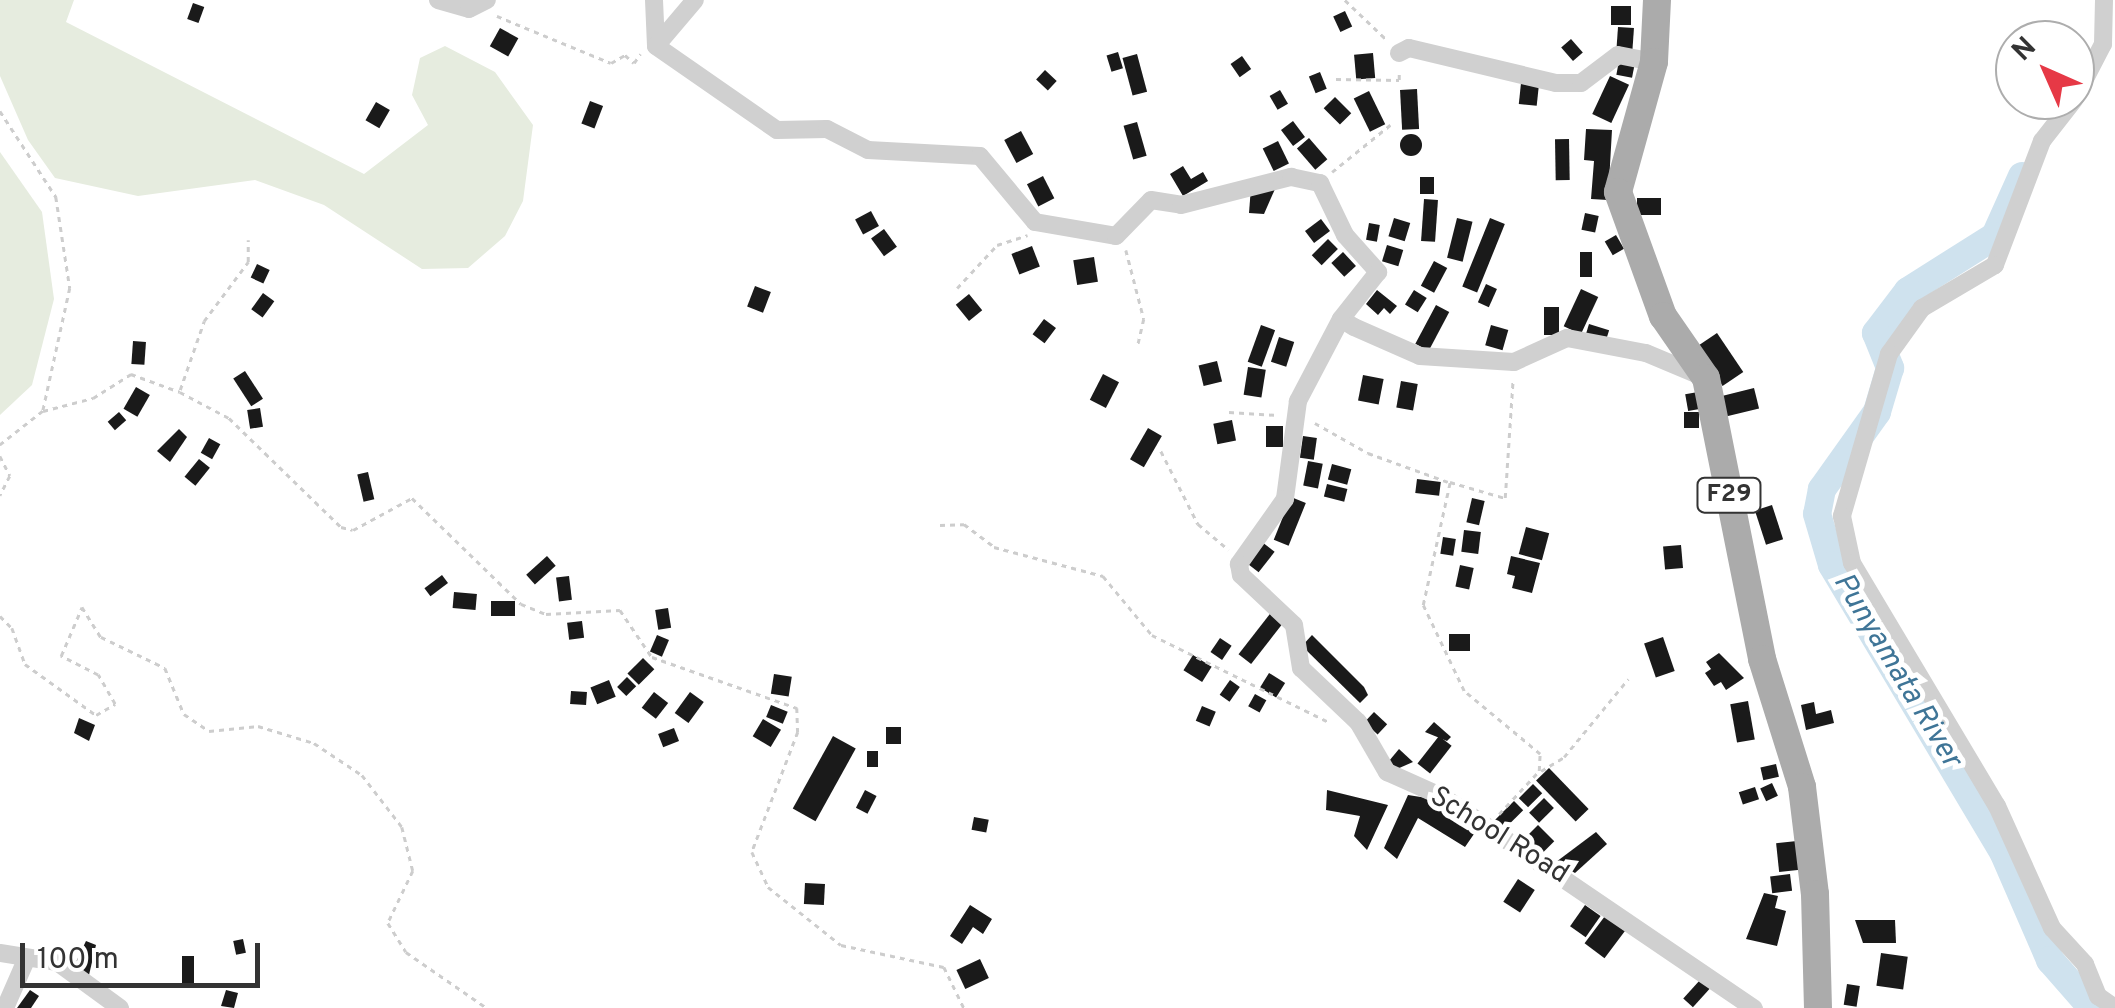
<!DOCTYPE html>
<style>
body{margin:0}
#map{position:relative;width:2115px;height:1008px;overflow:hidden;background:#fff;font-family:Overpass,sans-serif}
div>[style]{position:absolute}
.green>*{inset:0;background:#e6ecdf}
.river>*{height:28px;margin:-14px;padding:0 14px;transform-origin:14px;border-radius:14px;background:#cfe2ee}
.building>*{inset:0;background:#1a1a1a;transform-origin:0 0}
.round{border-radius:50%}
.path>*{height:2.5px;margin-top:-1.25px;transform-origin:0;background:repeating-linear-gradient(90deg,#cdcdcd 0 5px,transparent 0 10px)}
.minor>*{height:18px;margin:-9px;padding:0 9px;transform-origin:9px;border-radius:9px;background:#d0d0d0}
.primary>*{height:28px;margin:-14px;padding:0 14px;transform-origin:14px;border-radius:14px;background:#ababab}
span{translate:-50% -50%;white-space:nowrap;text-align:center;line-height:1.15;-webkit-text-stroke:10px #fff;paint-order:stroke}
.shield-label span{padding:2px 8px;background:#fff;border:2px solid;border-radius:8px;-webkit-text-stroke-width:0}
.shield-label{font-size:25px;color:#333;font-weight:700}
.street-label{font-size:28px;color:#333}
.water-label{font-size:30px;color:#3f7597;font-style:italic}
.north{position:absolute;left:1995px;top:20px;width:100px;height:100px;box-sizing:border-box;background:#fff;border:2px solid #adadad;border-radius:50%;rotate:315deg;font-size:28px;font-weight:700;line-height:40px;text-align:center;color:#333}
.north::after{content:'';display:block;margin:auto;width:35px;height:45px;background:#e63946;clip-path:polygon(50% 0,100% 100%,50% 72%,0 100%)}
.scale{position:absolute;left:20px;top:943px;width:240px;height:45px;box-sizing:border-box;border:5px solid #333;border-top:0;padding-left:12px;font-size:30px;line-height:35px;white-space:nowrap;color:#333;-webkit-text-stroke:8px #fff;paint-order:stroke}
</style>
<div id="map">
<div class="green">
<i style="clip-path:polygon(0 0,74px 0,66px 22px,364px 174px,428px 125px,412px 95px,420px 58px,445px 46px,495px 72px,533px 125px,523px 201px,505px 236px,468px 268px,422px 269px,324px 205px,255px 180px,138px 196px,55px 178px,28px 140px,0 76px)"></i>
<i style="clip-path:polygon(0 152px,42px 212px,54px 299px,32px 385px,0 415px)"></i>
</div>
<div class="river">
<i style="left:2022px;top:176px;width:66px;rotate:114.2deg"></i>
<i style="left:1995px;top:236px;width:103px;rotate:147.7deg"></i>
<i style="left:1908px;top:291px;width:53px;rotate:127.3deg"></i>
<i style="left:1876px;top:333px;width:38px;rotate:68deg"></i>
<i style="left:1890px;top:368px;width:46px;rotate:106.5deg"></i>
<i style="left:1877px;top:412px;width:95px;rotate:125.5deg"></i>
<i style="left:1822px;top:489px;width:25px;rotate:101deg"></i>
<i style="left:1817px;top:514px;width:53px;rotate:73.6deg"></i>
<i style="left:1832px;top:565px;width:336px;rotate:59.2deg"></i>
<i style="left:2004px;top:854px;width:116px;rotate:66.5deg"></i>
<i style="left:2050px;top:960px;width:64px;rotate:48.8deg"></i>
</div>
<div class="building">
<i style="left:193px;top:3px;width:12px;height:17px;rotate:20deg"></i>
<i style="left:1611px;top:6px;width:20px;height:19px"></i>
<i style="left:1345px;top:11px;width:17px;height:13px;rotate:65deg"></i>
<i style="left:1618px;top:27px;width:16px;height:23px;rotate:4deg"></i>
<i style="left:500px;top:28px;width:21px;height:21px;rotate:29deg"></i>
<i style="left:1571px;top:39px;width:18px;height:13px;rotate:49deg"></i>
<i style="left:1118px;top:52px;width:17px;height:12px;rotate:73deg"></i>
<i style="left:1373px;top:53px;width:25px;height:19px;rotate:85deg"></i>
<i style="left:1137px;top:54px;width:39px;height:15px;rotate:75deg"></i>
<i style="left:1242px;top:56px;width:16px;height:14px;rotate:55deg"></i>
<i style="left:1619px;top:61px;width:16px;height:14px;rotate:11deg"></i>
<i style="left:1045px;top:70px;width:16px;height:13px;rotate:43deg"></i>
<i style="left:1320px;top:72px;width:18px;height:12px;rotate:68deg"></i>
<i style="left:1610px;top:76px;width:21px;height:42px;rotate:25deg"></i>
<i style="left:1521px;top:83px;width:18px;height:21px;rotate:6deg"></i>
<i style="left:1417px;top:89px;width:40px;height:17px;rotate:87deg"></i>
<i style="left:1280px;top:90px;width:16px;height:12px;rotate:60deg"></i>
<i style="left:1369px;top:91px;width:37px;height:17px;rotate:64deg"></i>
<i style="left:1335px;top:97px;width:23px;height:16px;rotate:45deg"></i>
<i style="left:590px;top:101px;width:14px;height:24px;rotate:21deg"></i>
<i style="left:376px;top:102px;width:16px;height:21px;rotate:30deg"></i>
<i style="left:1293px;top:121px;width:20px;height:15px;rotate:53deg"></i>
<i style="left:1137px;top:122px;width:35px;height:14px;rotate:74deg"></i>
<i style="clip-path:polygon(1586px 129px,1612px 130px,1608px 200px,1591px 199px,1594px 161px,1584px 160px)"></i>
<i style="left:1021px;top:131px;width:26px;height:19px;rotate:62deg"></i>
<i class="round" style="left:1400px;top:134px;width:22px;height:22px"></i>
<i style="left:1309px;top:138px;width:28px;height:16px;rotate:49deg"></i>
<i style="left:1569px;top:139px;width:41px;height:14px;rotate:89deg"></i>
<i style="left:1278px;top:141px;width:25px;height:17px;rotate:64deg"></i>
<i style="clip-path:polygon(1183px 166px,1191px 179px,1203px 172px,1208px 181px,1183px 196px,1170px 174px)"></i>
<i style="left:1043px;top:176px;width:25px;height:18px;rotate:63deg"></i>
<i style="left:1420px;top:177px;width:14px;height:17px"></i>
<i style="clip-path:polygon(1251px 187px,1275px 189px,1264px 214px,1249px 213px)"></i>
<i style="left:1661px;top:198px;width:17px;height:24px;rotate:90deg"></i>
<i style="left:1424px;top:199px;width:14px;height:42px;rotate:4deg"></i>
<i style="left:871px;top:211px;width:17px;height:18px;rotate:62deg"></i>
<i style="left:1585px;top:213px;width:14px;height:17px;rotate:12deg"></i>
<i style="left:1394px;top:218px;width:17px;height:19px;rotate:17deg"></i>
<i style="left:1457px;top:218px;width:16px;height:41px;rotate:14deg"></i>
<i style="left:1490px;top:218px;width:16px;height:74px;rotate:22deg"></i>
<i style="left:1321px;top:219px;width:15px;height:20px;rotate:53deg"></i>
<i style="left:1369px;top:223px;width:11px;height:17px;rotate:10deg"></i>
<i style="left:884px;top:229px;width:22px;height:16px;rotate:54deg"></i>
<i style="left:1616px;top:235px;width:16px;height:13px;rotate:60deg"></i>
<i style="left:1328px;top:239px;width:14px;height:23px;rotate:45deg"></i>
<i style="left:1387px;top:245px;width:17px;height:17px;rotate:17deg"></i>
<i style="left:1032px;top:246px;width:22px;height:22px;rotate:69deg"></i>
<i style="left:1343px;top:252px;width:19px;height:16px;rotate:47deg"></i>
<i style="left:1580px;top:252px;width:12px;height:25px"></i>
<i style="left:1094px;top:257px;width:25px;height:21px;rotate:81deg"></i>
<i style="left:1434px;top:261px;width:15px;height:28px;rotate:28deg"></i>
<i style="left:257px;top:264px;width:14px;height:15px;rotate:25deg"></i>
<i style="left:1486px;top:284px;width:12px;height:20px;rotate:24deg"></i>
<i style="left:755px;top:286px;width:17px;height:22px;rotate:21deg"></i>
<i style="left:1581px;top:289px;width:19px;height:41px;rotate:25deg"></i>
<i style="clip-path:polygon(1377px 290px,1397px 306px,1390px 314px,1384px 308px,1378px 315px,1366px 304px)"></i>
<i style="left:1414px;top:290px;width:15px;height:17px;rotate:32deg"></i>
<i style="left:263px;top:293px;width:14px;height:20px;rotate:36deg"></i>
<i style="left:969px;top:294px;width:21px;height:17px;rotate:51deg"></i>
<i style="left:1436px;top:305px;width:15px;height:44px;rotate:28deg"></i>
<i style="left:1544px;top:307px;width:15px;height:28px"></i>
<i style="left:1044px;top:319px;width:15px;height:19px;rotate:37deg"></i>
<i style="left:1589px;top:324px;width:21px;height:12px;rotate:17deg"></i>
<i style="left:1261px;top:325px;width:15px;height:39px;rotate:20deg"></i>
<i style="left:1491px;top:325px;width:18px;height:21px;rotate:16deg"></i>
<i style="left:1717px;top:333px;width:47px;height:25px;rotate:56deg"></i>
<i style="left:1279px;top:337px;width:16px;height:26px;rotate:18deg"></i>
<i style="left:133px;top:341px;width:13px;height:23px;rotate:4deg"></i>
<i style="left:1217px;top:361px;width:21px;height:19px;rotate:76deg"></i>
<i style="left:1248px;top:367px;width:18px;height:28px;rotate:9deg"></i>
<i style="left:245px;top:371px;width:33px;height:14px;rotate:57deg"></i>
<i style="left:1103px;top:374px;width:18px;height:29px;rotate:27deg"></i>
<i style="left:1363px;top:375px;width:21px;height:26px;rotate:11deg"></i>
<i style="left:1401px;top:381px;width:17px;height:27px;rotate:10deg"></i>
<i style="left:136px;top:387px;width:16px;height:25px;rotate:30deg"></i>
<i style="left:1754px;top:388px;width:21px;height:33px;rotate:76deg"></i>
<i style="left:1698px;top:392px;width:17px;height:13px;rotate:80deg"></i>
<i style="left:260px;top:408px;width:19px;height:13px;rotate:81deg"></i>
<i style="left:119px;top:412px;width:11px;height:15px;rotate:49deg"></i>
<i style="left:1684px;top:412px;width:15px;height:16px"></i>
<i style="left:1232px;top:420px;width:21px;height:19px;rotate:79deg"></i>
<i style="left:1266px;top:426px;width:17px;height:21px"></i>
<i style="left:1148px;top:428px;width:16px;height:36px;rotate:30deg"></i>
<i style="clip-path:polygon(179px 429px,187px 437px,170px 462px,157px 451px)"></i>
<i style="left:1303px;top:436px;width:14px;height:22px;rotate:8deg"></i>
<i style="left:209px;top:438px;width:13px;height:17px;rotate:29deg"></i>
<i style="left:199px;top:459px;width:14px;height:23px;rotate:39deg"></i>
<i style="left:1308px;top:461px;width:15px;height:25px;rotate:11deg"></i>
<i style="left:1332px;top:464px;width:20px;height:16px;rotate:15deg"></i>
<i style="left:368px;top:472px;width:28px;height:11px;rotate:77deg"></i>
<i style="left:1417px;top:479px;width:24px;height:14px;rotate:7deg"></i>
<i style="left:1327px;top:484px;width:21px;height:13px;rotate:14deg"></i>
<i style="left:1291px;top:497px;width:16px;height:46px;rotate:22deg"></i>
<i style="left:1472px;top:498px;width:13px;height:25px;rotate:13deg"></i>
<i style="left:1772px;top:505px;width:36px;height:18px;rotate:72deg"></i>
<i style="left:1526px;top:527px;width:24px;height:28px;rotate:15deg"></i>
<i style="left:1464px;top:530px;width:17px;height:22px;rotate:7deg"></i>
<i style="left:1443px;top:537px;width:13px;height:17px;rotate:9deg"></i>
<i style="left:1262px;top:542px;width:16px;height:26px;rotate:38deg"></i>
<i style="left:1681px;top:545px;width:23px;height:18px;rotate:85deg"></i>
<i style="left:547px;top:556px;width:13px;height:28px;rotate:48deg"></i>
<i style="clip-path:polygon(1511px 556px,1540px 563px,1532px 593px,1512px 588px,1515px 576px,1507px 574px)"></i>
<i style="left:1460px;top:565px;width:14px;height:22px;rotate:12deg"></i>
<i style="left:442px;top:575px;width:10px;height:22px;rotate:53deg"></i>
<i style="left:569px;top:576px;width:24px;height:13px;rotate:83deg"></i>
<i style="left:454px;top:592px;width:23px;height:16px;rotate:5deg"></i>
<i style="left:491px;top:601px;width:24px;height:15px"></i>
<i style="left:668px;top:608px;width:20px;height:13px;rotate:81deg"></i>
<i style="left:1273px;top:610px;width:16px;height:56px;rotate:38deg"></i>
<i style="left:582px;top:621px;width:17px;height:15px;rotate:83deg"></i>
<i style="left:1449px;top:634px;width:21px;height:17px"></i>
<i style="left:657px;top:635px;width:13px;height:18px;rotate:23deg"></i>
<i style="clip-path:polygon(1312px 635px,1364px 687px,1368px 695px,1360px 703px,1302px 646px)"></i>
<i style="left:1663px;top:637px;width:36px;height:20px;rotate:71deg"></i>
<i style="left:1220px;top:638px;width:14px;height:17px;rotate:34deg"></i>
<i style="clip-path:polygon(1719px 653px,1744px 678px,1726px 690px,1721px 682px,1714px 686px,1705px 673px,1711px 669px,1706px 662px)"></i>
<i style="left:1193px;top:655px;width:22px;height:18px;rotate:32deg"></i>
<i style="left:643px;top:658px;width:16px;height:22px;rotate:45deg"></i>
<i style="left:1269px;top:673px;width:19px;height:17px;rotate:32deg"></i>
<i style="left:774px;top:674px;width:18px;height:20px;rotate:9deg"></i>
<i style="left:627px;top:677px;width:13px;height:14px;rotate:45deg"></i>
<i style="left:609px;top:680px;width:18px;height:20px;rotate:68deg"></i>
<i style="left:1230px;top:680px;width:12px;height:18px;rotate:35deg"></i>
<i style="left:571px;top:691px;width:16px;height:13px;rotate:4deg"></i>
<i style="left:654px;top:692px;width:18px;height:20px;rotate:38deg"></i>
<i style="left:690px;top:692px;width:17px;height:26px;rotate:36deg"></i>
<i style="left:1255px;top:694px;width:13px;height:14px;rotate:29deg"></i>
<i style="left:1748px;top:701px;width:39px;height:18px;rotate:80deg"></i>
<i style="clip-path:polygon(1814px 702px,1816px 714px,1831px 710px,1834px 723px,1806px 730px,1801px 705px)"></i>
<i style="left:771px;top:705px;width:18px;height:13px;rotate:22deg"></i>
<i style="left:1202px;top:706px;width:15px;height:16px;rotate:23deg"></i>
<i style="left:1374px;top:712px;width:18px;height:14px;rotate:43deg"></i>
<i style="clip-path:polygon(79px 718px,95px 725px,89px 741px,74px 733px)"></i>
<i style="left:763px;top:719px;width:21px;height:20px;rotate:31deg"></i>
<i style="clip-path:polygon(1434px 722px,1451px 737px,1447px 741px,1425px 732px)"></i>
<i style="left:886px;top:727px;width:15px;height:17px"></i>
<i style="left:674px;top:728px;width:14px;height:17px;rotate:69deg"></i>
<i style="left:833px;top:736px;width:26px;height:83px;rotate:29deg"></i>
<i style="left:1439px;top:736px;width:16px;height:35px;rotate:38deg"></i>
<i style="clip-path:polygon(1399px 749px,1413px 762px,1397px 769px,1389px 761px)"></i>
<i style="left:867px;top:751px;width:11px;height:16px"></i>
<i style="left:1776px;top:764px;width:13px;height:16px;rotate:77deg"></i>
<i style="left:1549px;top:768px;width:57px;height:18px;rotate:46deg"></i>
<i style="left:1772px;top:783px;width:14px;height:13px;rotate:65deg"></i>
<i style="left:1533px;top:784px;width:13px;height:20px;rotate:45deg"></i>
<i style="left:1755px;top:787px;width:13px;height:17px;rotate:72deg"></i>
<i style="left:865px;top:790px;width:13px;height:20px;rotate:27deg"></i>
<i style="clip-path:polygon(1327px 790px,1388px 805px,1367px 850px,1354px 836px,1360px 816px,1326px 810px)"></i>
<i style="clip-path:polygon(1408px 795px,1427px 798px,1474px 834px,1465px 847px,1418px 818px,1397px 859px,1384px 848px)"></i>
<i style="left:1544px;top:798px;width:14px;height:21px;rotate:45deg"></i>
<i style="left:1514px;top:801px;width:13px;height:33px;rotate:45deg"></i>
<i style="left:974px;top:817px;width:15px;height:13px;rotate:11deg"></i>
<i style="left:1538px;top:825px;width:23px;height:18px;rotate:45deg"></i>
<i style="clip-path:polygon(1596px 832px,1607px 844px,1575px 873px,1556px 862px)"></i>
<i style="left:1797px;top:841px;width:29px;height:21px;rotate:84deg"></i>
<i style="left:1790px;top:874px;width:17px;height:20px;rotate:83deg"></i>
<i style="left:1518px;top:879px;width:20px;height:27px;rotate:33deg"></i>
<i style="left:805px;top:883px;width:20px;height:21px;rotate:3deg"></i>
<i style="clip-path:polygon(1764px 893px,1778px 896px,1775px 908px,1786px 911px,1777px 946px,1746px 939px)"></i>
<i style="clip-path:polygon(970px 905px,992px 919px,983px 934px,973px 927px,962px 944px,950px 936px)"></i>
<i style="left:1585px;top:905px;width:19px;height:26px;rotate:35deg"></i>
<i style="left:1605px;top:916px;width:25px;height:34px;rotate:37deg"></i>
<i style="clip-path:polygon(1855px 920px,1895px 920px,1896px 943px,1863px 943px)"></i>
<i style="left:243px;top:939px;width:14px;height:10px;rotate:78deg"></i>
<i style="clip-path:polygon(86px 941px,96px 945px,89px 975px,73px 968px)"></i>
<i style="left:1881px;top:953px;width:27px;height:33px;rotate:8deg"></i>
<i style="left:182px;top:956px;width:12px;height:27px"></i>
<i style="left:980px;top:959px;width:21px;height:26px;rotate:65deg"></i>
<i style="left:1700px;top:980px;width:13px;height:25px;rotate:42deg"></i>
<i style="left:1847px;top:984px;width:13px;height:21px;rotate:9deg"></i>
<i style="clip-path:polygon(30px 990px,39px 996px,31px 1008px,17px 1008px)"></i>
<i style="clip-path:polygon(226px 990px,238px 993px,234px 1008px,221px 1006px)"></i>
</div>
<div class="path">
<i style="left:1345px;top:0;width:59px;rotate:43.6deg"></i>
<i style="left:497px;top:16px;width:123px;rotate:22.4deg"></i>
<i style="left:611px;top:63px;width:16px;rotate:-30deg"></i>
<i style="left:625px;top:55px;width:12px;rotate:42deg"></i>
<i style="left:634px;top:63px;width:11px;rotate:-56deg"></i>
<i style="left:1336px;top:79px;width:63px;rotate:0.9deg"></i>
<i style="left:1399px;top:80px;width:10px;rotate:-90deg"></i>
<i style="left:0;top:111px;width:103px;rotate:56.9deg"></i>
<i style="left:56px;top:197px;width:92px;rotate:81.3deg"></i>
<i style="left:70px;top:288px;width:126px;rotate:102.4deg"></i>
<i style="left:43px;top:411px;width:55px;rotate:141.7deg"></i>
<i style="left:1332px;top:172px;width:75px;rotate:-39deg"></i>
<i style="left:1126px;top:250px;width:71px;rotate:75.4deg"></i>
<i style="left:1144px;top:319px;width:26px;rotate:103deg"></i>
<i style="left:957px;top:288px;width:59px;rotate:-47.1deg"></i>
<i style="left:997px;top:245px;width:32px;rotate:-18deg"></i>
<i style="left:180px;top:390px;width:73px;rotate:-70.8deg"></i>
<i style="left:204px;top:321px;width:74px;rotate:-53.3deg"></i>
<i style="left:248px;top:262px;width:22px;rotate:-90deg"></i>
<i style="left:43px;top:411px;width:52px;rotate:-14.6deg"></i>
<i style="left:93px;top:398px;width:45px;rotate:-32.3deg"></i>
<i style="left:131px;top:374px;width:52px;rotate:20.2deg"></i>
<i style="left:180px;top:392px;width:55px;rotate:28deg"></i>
<i style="left:229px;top:418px;width:156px;rotate:44.2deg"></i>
<i style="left:341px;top:527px;width:12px;rotate:14deg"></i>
<i style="left:353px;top:530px;width:67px;rotate:-28.5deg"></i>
<i style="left:412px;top:498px;width:152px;rotate:44.2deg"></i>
<i style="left:521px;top:604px;width:27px;rotate:22deg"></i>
<i style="left:546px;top:614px;width:74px;rotate:-3.1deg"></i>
<i style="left:620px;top:610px;width:57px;rotate:55.8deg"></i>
<i style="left:652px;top:657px;width:154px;rotate:19.4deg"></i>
<i style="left:797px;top:708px;width:24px;rotate:88deg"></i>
<i style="left:798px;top:732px;width:129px;rotate:111deg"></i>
<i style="left:752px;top:852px;width:38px;rotate:65deg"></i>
<i style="left:768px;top:887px;width:93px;rotate:38.5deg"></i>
<i style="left:841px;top:945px;width:105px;rotate:12.1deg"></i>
<i style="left:944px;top:967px;width:46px;rotate:64deg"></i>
<i style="left:1229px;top:412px;width:49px;rotate:3.5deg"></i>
<i style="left:1315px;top:423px;width:61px;rotate:29.5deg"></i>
<i style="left:1368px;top:453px;width:85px;rotate:19.9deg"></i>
<i style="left:1161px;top:451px;width:82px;rotate:63.1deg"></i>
<i style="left:1198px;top:524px;width:40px;rotate:40deg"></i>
<i style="left:0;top:456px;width:22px;rotate:63deg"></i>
<i style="left:10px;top:476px;width:22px;rotate:117deg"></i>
<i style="left:940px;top:525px;width:24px;rotate:-2deg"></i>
<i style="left:964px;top:524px;width:38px;rotate:37deg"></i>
<i style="left:994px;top:547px;width:113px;rotate:14.9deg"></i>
<i style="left:1103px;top:576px;width:77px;rotate:50.3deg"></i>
<i style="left:1152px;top:635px;width:199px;rotate:26.2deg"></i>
<i style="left:0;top:616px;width:17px;rotate:45deg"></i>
<i style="left:12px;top:628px;width:38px;rotate:70deg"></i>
<i style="left:25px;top:664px;width:87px;rotate:35.7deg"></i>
<i style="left:96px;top:715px;width:22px;rotate:-30deg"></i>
<i style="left:115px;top:704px;width:34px;rotate:-120deg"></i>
<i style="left:98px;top:675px;width:42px;rotate:-152.8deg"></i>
<i style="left:61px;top:656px;width:53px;rotate:-66.8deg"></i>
<i style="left:82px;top:607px;width:36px;rotate:58deg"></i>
<i style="left:101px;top:637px;width:71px;rotate:25.8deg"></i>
<i style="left:165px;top:668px;width:50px;rotate:67.6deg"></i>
<i style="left:184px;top:714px;width:30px;rotate:34deg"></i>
<i style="left:209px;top:731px;width:49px;rotate:-5.8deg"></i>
<i style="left:258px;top:726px;width:59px;rotate:16.9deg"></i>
<i style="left:314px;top:743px;width:58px;rotate:33.7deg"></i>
<i style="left:362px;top:775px;width:66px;rotate:52.4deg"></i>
<i style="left:402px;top:827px;width:45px;rotate:76deg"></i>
<i style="left:413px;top:871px;width:58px;rotate:115.7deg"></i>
<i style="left:388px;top:923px;width:34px;rotate:58deg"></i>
<i style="left:406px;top:952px;width:98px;rotate:34.7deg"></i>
<i style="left:1541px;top:771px;width:27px;rotate:-31deg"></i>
<i style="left:1564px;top:757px;width:101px;rotate:-50.6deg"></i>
<i style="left:1499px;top:814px;width:59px;rotate:-47.1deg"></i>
<i style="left:1539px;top:771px;width:17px;rotate:-87deg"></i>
<i style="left:1540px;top:754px;width:99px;rotate:-140.3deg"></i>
<i style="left:1464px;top:691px;width:95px;rotate:-115.5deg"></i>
<i style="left:1423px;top:605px;width:126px;rotate:-77.6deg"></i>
<i style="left:1450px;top:482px;width:57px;rotate:16.2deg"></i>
<i style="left:1505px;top:498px;width:119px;rotate:-86.2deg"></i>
</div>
<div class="minor">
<i style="left:438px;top:0;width:32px;rotate:16deg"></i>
<i style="left:469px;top:9px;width:20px;rotate:-27deg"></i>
<i style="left:654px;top:0;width:46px;rotate:87.5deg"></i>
<i style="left:656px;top:46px;width:147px;rotate:34.8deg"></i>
<i style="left:777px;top:130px;width:50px;rotate:-1.1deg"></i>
<i style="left:827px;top:129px;width:46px;rotate:27.1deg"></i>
<i style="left:868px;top:150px;width:112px;rotate:3.1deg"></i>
<i style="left:980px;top:156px;width:86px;rotate:50.2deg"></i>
<i style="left:1035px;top:222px;width:82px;rotate:9.8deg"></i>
<i style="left:1116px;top:236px;width:50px;rotate:-45.8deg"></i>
<i style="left:1151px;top:200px;width:30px;rotate:9deg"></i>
<i style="left:1181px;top:205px;width:114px;rotate:-14.3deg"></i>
<i style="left:1291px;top:177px;width:30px;rotate:12deg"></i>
<i style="left:1320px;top:183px;width:58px;rotate:64.3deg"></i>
<i style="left:1345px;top:235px;width:50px;rotate:48.3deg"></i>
<i style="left:1378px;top:272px;width:60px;rotate:128.2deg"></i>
<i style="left:1341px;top:319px;width:15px;rotate:32deg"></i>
<i style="left:1354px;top:327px;width:72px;rotate:23.7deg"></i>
<i style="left:1420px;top:356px;width:94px;rotate:3.7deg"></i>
<i style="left:1514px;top:362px;width:58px;rotate:-24.4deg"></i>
<i style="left:1567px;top:338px;width:80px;rotate:10.8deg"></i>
<i style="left:1646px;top:353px;width:62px;rotate:22.8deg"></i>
<i style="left:656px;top:46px;width:60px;rotate:-49.7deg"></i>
<i style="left:1399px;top:53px;width:11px;rotate:-27deg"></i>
<i style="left:1409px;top:48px;width:151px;rotate:13.4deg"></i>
<i style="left:1556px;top:83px;width:25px"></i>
<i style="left:1581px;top:83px;width:46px;rotate:-37.1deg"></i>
<i style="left:1618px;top:55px;width:37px;rotate:11deg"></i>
<i style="left:2075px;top:98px;width:61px;rotate:-62.6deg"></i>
<i style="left:2103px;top:44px;width:44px;rotate:-88.7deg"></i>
<i style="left:2074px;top:100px;width:52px;rotate:128deg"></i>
<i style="left:2042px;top:141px;width:133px;rotate:110.8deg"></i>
<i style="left:1995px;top:265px;width:85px;rotate:149.5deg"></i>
<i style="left:1922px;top:308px;width:57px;rotate:125.7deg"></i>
<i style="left:1889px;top:354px;width:169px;rotate:106.2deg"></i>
<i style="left:1842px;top:516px;width:48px;rotate:78deg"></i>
<i style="left:1852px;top:563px;width:283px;rotate:59.2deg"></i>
<i style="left:1997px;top:806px;width:134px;rotate:65.7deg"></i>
<i style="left:2052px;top:928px;width:49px;rotate:47.5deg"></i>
<i style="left:2085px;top:964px;width:35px;rotate:68deg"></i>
<i style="left:2098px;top:996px;width:21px;rotate:35deg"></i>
<i style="left:1341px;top:319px;width:93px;rotate:117.7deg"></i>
<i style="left:1298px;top:401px;width:99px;rotate:97.6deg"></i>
<i style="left:1285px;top:499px;width:80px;rotate:125.3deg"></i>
<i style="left:1239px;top:564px;width:11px;rotate:80deg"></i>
<i style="left:1241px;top:575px;width:73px;rotate:43.3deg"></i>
<i style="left:1294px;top:625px;width:44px;rotate:80.8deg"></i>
<i style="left:1301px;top:668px;width:79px;rotate:43.5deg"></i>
<i style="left:1358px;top:722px;width:58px;rotate:59.9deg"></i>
<i style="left:1387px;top:772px;width:61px;rotate:24.1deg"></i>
<i style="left:1443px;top:797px;width:376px;rotate:34.2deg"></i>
<i style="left:0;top:953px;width:58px;rotate:9deg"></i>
<i style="left:57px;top:962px;width:78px;rotate:36.1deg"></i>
<i style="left:5px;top:1008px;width:52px;rotate:-66.4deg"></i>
</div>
<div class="primary">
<i style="left:1657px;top:0;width:62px;rotate:92.8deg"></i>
<i style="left:1654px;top:62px;width:135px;rotate:105.5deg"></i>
<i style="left:1618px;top:192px;width:132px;rotate:70.1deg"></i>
<i style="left:1663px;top:316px;width:75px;rotate:55.3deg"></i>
<i style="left:1706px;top:378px;width:287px;rotate:78.7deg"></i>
<i style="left:1762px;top:659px;width:134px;rotate:72.6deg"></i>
<i style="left:1802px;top:787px;width:108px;rotate:83.1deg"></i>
<i style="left:1815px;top:894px;width:114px;rotate:88.5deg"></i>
</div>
<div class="shield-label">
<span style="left:1729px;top:495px">F29</span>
</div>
<div class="street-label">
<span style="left:1499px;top:836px;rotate:32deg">School Road</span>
</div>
<div class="water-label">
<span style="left:1896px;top:671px;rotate:59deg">Punyamata River</span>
</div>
<div class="north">N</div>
<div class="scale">100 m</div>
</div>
